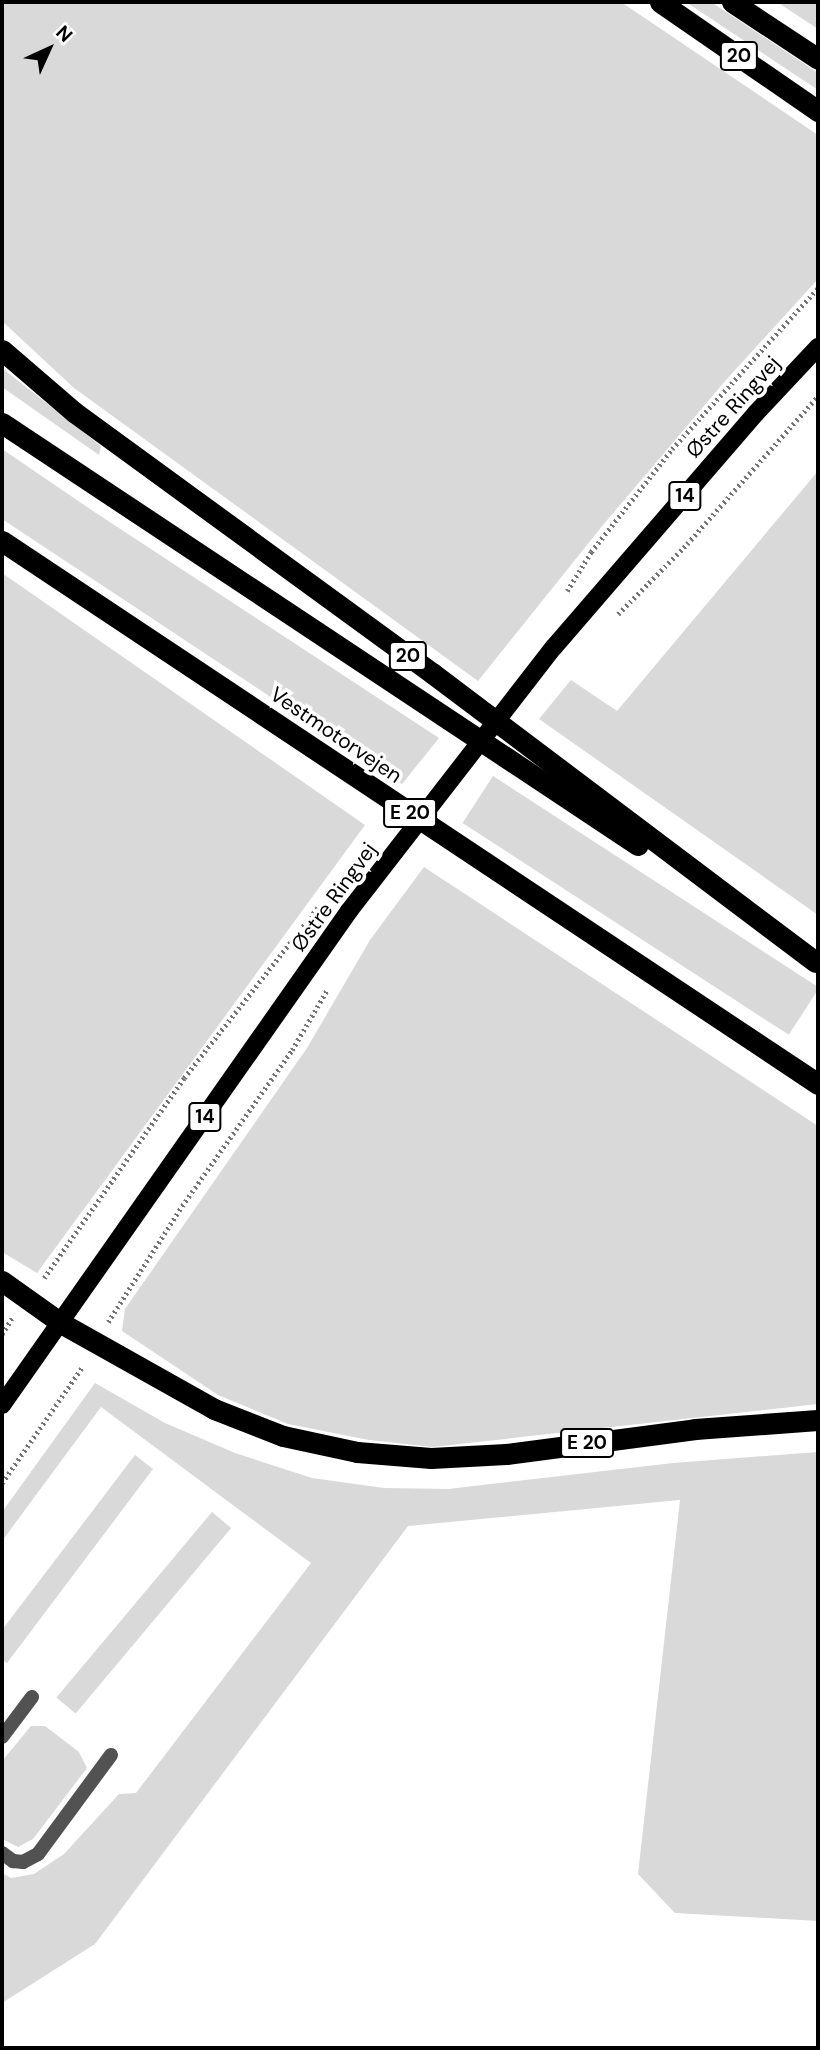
<!DOCTYPE html>
<meta charset="utf-8">
<style>
body{margin:0}
#map{position:relative;width:820px;height:2050px;overflow:hidden;background:#fff;font-family:"DM Sans",sans-serif}
div>[style]{position:absolute}
.green>*{inset:0;background:#d9d9d9;transform-origin:0 0}
.path>*{height:4.5px;margin-top:-2.25px;transform-origin:0;background:repeating-linear-gradient(90deg,#747474 0 2px,transparent 0 5.5px)}
.lane>*{height:14px;margin:-7px;padding:0 7px;transform-origin:7px;border-radius:7px;background:#525252}
.primary>*{height:18px;margin:-9px;padding:0 9px;transform-origin:9px;border-radius:9px;background:#000}
.highway>*{height:21px;margin:-10.5px;padding:0 10.5px;transform-origin:10.5px;border-radius:10.5px;background:#000}
span{translate:-50% -50%;white-space:nowrap;text-align:center;line-height:1.15;-webkit-text-stroke:7px #fff;paint-order:stroke}
.shield-label span{padding:2px 5px;background:#fff;border:2px solid;border-radius:5px;-webkit-text-stroke-width:0}
.shield-label{font-size:19px;color:#000;font-weight:700}
.street-label{font-size:21px;color:#000}
.frame{position:absolute;inset:0;border:4px solid #000;pointer-events:none}
.north{position:absolute;left:14px;top:14px;width:70px;height:70px;-webkit-text-stroke:5px #fff;paint-order:stroke;rotate:45deg;font-size:19px;font-weight:700;line-height:28px;text-align:center;color:#000}
.north::after{content:'';display:block;margin:auto;width:24px;height:32px;background:#000;clip-path:polygon(50% 0,100% 100%,50% 72%,0 100%)}
</style>
<div id="map">
<div class="green">
<i style="clip-path:polygon(2px 2px,621px 2px,818px 135px,818px 279px,726px 380px,603px 525px,478px 681px,74px 388px,2px 321px)"></i>
<i style="clip-path:polygon(686px 2px,711px 2px,818px 73px,818px 90px)"></i>
<i style="clip-path:polygon(777px 2px,818px 2px,818px 29px)"></i>
<i style="clip-path:polygon(2px 368px,101px 446px,99px 455px,2px 387px)"></i>
<i style="clip-path:polygon(2px 449px,93px 511px,439px 738px,402px 784px,2px 519px)"></i>
<i style="clip-path:polygon(818px 471px,818px 915px,539px 719px,571px 680px,617px 711px)"></i>
<i style="clip-path:polygon(2px 573px,365px 825px,37px 1273px,2px 1252px)"></i>
<i style="left:493px;top:776px;width:389px;height:56px;rotate:33deg"></i>
<i style="clip-path:polygon(424px 867px,818px 1126px,818px 1404px,433px 1447px,369px 1440px,288px 1424px,218px 1395px,122px 1331px,125px 1309px,307px 1048px,370px 940px)"></i>
<i style="clip-path:polygon(95px 1383px,165px 1423px,235px 1453px,312px 1478px,384px 1488px,448px 1489px,673px 1463px,818px 1452px,818px 1921px,675px 1913px,638px 1874px,680px 1500px,408px 1526px,95px 1944px,2px 2003px,2px 1873px,11px 1878px,34px 1874px,64px 1854px,119px 1794px,136px 1793px,311px 1563px,101px 1407px,2px 1541px,2px 1512px)"></i>
<i style="clip-path:polygon(135px 1455px,153px 1469px,7px 1663px,2px 1660px,2px 1630px)"></i>
<i style="left:212px;top:1512px;width:25px;height:242px;rotate:40deg"></i>
<i style="clip-path:polygon(31px 1726px,45px 1726px,79px 1752px,87px 1768px,33px 1839px,18px 1847px,2px 1839px,2px 1761px)"></i>
</div>
<div class="path">
<i style="left:567px;top:591px;width:46px;rotate:-58.4deg"></i>
<i style="left:591px;top:552px;width:131px;rotate:-51.8deg"></i>
<i style="left:672px;top:449px;width:217px;rotate:-47.8deg"></i>
<i style="left:618px;top:614px;width:98px;rotate:-45.4deg"></i>
<i style="left:687px;top:544px;width:198px;rotate:-48.5deg"></i>
<i style="left:44px;top:1278px;width:244px;rotate:-55deg"></i>
<i style="left:184px;top:1078px;width:219px;rotate:-51.9deg"></i>
<i style="left:108px;top:1322px;width:138px;rotate:-57.5deg"></i>
<i style="left:182px;top:1206px;width:191px;rotate:-54.8deg"></i>
<i style="left:292px;top:1050px;width:69px;rotate:-59.7deg"></i>
<i style="left:2px;top:1334px;width:19px;rotate:-58deg"></i>
<i style="left:2px;top:1483px;width:142px;rotate:-55.3deg"></i>
</div>
<div class="lane">
<i style="left:2px;top:1737px;width:50px;rotate:-53.1deg"></i>
<i style="left:2px;top:1853px;width:14px;rotate:36deg"></i>
<i style="left:13px;top:1861px;width:10px;rotate:6deg"></i>
<i style="left:23px;top:1862px;width:17px;rotate:-28deg"></i>
<i style="left:38px;top:1854px;width:123px;rotate:-53.6deg"></i>
</div>
<div class="primary">
<i style="left:2px;top:1405px;width:604px;rotate:-54.91deg"></i>
<i style="left:349px;top:911px;width:334px;rotate:-52.2deg"></i>
<i style="left:554px;top:647px;width:309px;rotate:-49.2deg"></i>
<i style="left:756px;top:413px;width:91px;rotate:-46.8deg"></i>
</div>
<div class="highway">
<i style="left:660px;top:2px;width:192px;rotate:34.6deg"></i>
<i style="left:732px;top:2px;width:103px;rotate:33.5deg"></i>
<i style="left:2px;top:350px;width:95px;rotate:40.7deg"></i>
<i style="left:74px;top:412px;width:443px;rotate:36.1deg"></i>
<i style="left:432px;top:673px;width:480px;rotate:37deg"></i>
<i style="left:2px;top:423px;width:763px;rotate:33.57deg"></i>
<i style="left:2px;top:541px;width:980px;rotate:33.64deg"></i>
<i style="left:2px;top:1281px;width:72px;rotate:35.4deg"></i>
<i style="left:61px;top:1323px;width:176px;rotate:29.3deg"></i>
<i style="left:214px;top:1409px;width:74px;rotate:21.4deg"></i>
<i style="left:283px;top:1436px;width:76px;rotate:12.2deg"></i>
<i style="left:357px;top:1452px;width:74px;rotate:4.6deg"></i>
<i style="left:431px;top:1458px;width:75px;rotate:-3.1deg"></i>
<i style="left:506px;top:1454px;width:191px;rotate:-7.5deg"></i>
<i style="left:695px;top:1429px;width:123px;rotate:-4.2deg"></i>
</div>
<div class="shield-label">
<span style="left:739px;top:56px">20</span>
<span style="left:685px;top:496px">14</span>
<span style="left:408px;top:656px">20</span>
<span style="left:410px;top:813px">E 20</span>
<span style="left:205px;top:1117px">14</span>
<span style="left:587px;top:1443px">E 20</span>
</div>
<div class="street-label">
<span style="left:733px;top:407px;rotate:-48deg">Østre Ringvej</span>
<span style="left:336px;top:735px;rotate:34deg">Vestmotorvejen</span>
<span style="left:334px;top:897px;rotate:-54deg">Østre Ringvej</span>
</div>
<div class="frame"></div>
<div class="north">N</div>
</div>
